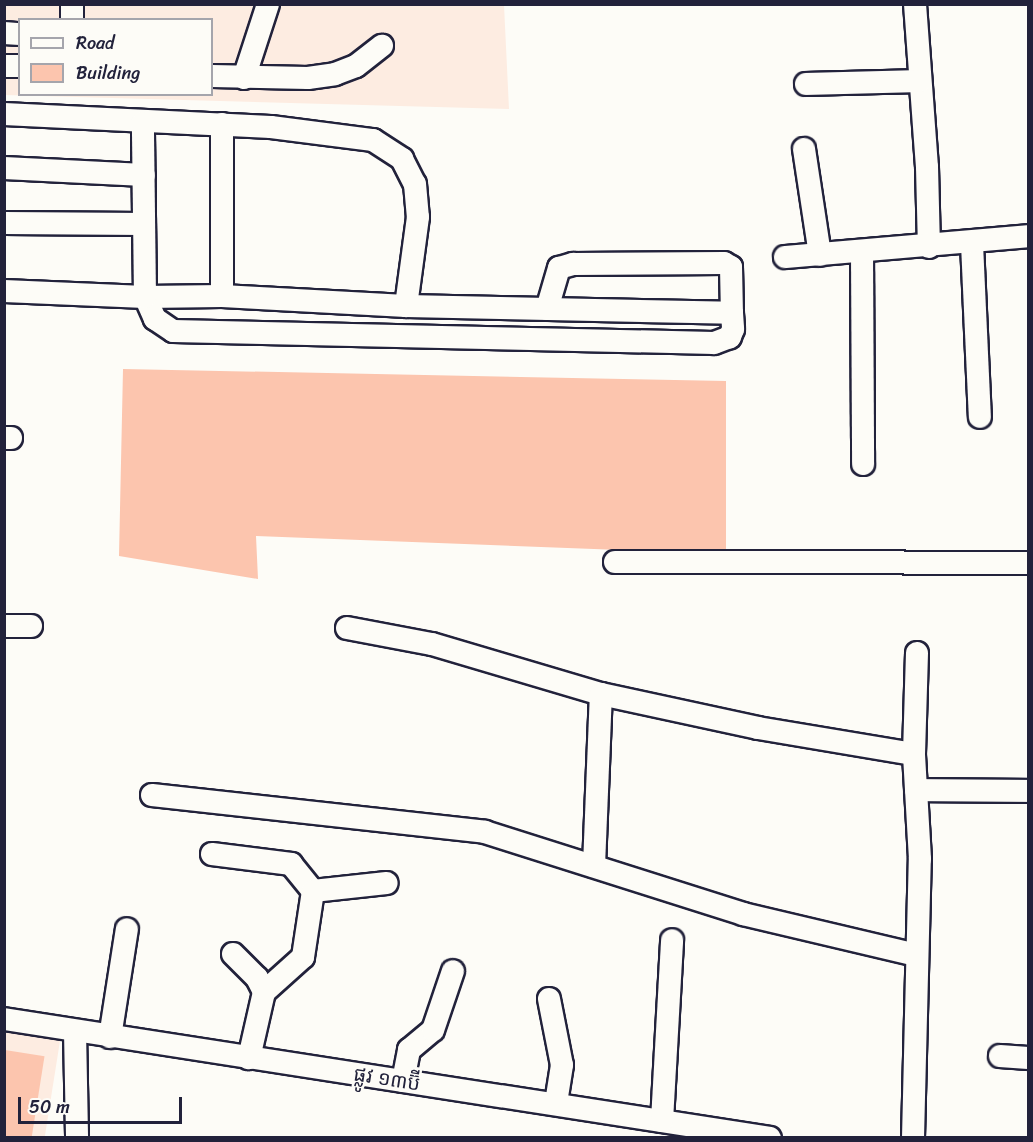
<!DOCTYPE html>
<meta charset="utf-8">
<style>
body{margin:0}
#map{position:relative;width:1033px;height:1142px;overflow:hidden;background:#fdfcf7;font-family:Sriracha,"Noto Sans Khmer",sans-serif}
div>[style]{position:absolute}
.built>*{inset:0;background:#fdece1;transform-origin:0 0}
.building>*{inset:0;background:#fcc5ae;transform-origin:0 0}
.roads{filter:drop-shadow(2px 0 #22223b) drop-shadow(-2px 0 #22223b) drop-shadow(0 2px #22223b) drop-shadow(0 -2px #22223b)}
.minor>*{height:22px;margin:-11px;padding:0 11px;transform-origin:11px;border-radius:11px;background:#fdfcf7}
span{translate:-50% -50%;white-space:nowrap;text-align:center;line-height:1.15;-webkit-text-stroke:5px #fdfcf7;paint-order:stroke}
.street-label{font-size:20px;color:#22223b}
.frame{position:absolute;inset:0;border:6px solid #22223b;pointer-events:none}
.legend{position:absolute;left:18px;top:18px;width:195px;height:78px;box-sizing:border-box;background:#fdfcf7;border:2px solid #a5a5ac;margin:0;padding:8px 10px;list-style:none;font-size:18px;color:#22223b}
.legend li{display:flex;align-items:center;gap:12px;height:30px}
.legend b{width:30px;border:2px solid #a5a5ac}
.scale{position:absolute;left:18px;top:1097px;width:164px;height:27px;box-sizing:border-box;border:3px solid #22223b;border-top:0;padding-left:8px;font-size:18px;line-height:21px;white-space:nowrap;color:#22223b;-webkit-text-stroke:4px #fdfcf7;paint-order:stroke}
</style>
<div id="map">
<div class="built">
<i style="clip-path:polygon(evenodd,5px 5px,504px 5px,509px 109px,5px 95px,5px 5px,20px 20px,212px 20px,212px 94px,20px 94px,20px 20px)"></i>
<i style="left:4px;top:1030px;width:57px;height:107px;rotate:9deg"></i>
</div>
<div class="building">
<i style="clip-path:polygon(123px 369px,726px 381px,726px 554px,256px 536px,258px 579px,119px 556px)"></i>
<i style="left:5px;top:1050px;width:40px;height:88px;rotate:9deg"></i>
</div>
<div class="roads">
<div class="minor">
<i style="left:915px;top:4px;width:163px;rotate:85.8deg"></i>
<i style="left:927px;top:167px;width:80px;rotate:88.6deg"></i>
<i style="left:72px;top:20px;width:16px;rotate:-90deg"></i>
<i style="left:4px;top:33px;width:16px;rotate:4deg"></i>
<i style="left:4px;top:66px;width:16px"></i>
<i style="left:212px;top:76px;width:96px;rotate:1.2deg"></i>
<i style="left:308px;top:78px;width:27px;rotate:-8deg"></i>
<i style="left:335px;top:74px;width:22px;rotate:-21deg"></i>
<i style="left:356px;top:66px;width:33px;rotate:-38deg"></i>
<i style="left:244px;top:78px;width:78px;rotate:-72deg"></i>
<i style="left:806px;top:84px;width:114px;rotate:-1.5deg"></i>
<i style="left:4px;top:114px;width:267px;rotate:2.8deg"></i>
<i style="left:271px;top:127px;width:103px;rotate:7.3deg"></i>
<i style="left:373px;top:140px;width:35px;rotate:33deg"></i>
<i style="left:402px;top:159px;width:28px;rotate:63deg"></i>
<i style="left:415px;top:184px;width:33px;rotate:85deg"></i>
<i style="left:418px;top:217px;width:90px;rotate:97.7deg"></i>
<i style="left:222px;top:124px;width:172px;rotate:90deg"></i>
<i style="left:804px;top:149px;width:107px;rotate:81.4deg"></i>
<i style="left:4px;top:168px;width:140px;rotate:2.9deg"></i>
<i style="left:4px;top:223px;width:140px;rotate:0.4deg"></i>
<i style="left:972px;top:244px;width:173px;rotate:87.4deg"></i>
<i style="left:862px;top:253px;width:211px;rotate:89.7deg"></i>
<i style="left:785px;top:257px;width:244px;rotate:-4.9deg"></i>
<i style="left:4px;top:291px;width:141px;rotate:2.4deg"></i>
<i style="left:145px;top:297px;width:77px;rotate:-0.7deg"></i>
<i style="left:222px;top:296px;width:184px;rotate:3.1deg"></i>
<i style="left:406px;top:306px;width:326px;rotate:1.2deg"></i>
<i style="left:732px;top:313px;width:16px;rotate:86deg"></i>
<i style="left:733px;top:329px;width:9px;rotate:111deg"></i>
<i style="left:730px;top:337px;width:17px;rotate:159deg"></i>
<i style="left:714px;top:343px;width:541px;rotate:-178.73deg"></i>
<i style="left:173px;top:331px;width:22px;rotate:-146deg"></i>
<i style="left:155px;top:319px;width:24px;rotate:-114deg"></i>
<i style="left:145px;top:297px;width:174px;rotate:-90.7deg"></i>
<i style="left:547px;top:309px;width:43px;rotate:-73.7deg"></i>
<i style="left:559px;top:268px;width:15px;rotate:-16deg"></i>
<i style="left:573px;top:264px;width:151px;rotate:-0.4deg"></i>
<i style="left:724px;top:263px;width:8px;rotate:30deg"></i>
<i style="left:731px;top:267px;width:46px;rotate:88.8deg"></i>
<i style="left:4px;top:438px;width:7px"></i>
<i style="left:615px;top:562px;width:413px;rotate:0.1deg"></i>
<i style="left:4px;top:626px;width:27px"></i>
<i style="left:347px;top:628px;width:86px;rotate:10.7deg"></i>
<i style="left:432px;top:644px;width:176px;rotate:16.5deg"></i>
<i style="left:601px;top:694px;width:161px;rotate:12.2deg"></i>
<i style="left:758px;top:728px;width:158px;rotate:9.5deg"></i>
<i style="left:916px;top:790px;width:112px;rotate:0.5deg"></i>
<i style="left:152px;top:795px;width:335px;rotate:6.3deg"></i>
<i style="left:485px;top:832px;width:271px;rotate:17.6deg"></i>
<i style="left:743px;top:914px;width:178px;rotate:13.3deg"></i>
<i style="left:212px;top:854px;width:80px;rotate:7.2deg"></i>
<i style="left:291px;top:864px;width:35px;rotate:51deg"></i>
<i style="left:313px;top:891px;width:67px;rotate:98.6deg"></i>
<i style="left:303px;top:957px;width:52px;rotate:138.1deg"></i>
<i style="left:594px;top:866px;width:172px;rotate:-87.7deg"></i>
<i style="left:313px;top:891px;width:74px;rotate:-6.2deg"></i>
<i style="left:233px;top:954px;width:34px;rotate:45deg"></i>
<i style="left:257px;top:978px;width:16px;rotate:63deg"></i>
<i style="left:264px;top:992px;width:68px;rotate:102.8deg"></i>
<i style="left:549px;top:999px;width:67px;rotate:78.9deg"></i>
<i style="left:562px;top:1065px;width:39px;rotate:99deg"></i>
<i style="left:4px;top:1019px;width:775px;rotate:8.83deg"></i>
<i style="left:75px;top:1031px;width:107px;rotate:88.9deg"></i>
<i style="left:110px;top:1037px;width:109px;rotate:-81.1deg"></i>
<i style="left:1000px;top:1056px;width:28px;rotate:4deg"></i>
<i style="left:403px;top:1081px;width:32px;rotate:-79deg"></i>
<i style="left:409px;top:1050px;width:31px;rotate:-40deg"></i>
<i style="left:433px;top:1030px;width:62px;rotate:-71.3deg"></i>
<i style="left:662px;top:1121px;width:181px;rotate:-86.8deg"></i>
<i style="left:913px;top:1138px;width:279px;rotate:-88.6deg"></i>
<i style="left:920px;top:859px;width:105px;rotate:-93.3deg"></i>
<i style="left:914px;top:754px;width:101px;rotate:-88.3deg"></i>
</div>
</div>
<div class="street-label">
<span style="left:387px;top:1079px;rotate:9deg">ផ្លូវ ១៣ប៊ី</span>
</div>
<div class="frame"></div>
<ul class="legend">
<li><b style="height:8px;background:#fdfcf7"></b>Road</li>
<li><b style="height:16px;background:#fcc5ae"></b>Building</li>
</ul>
<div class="scale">50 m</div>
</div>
